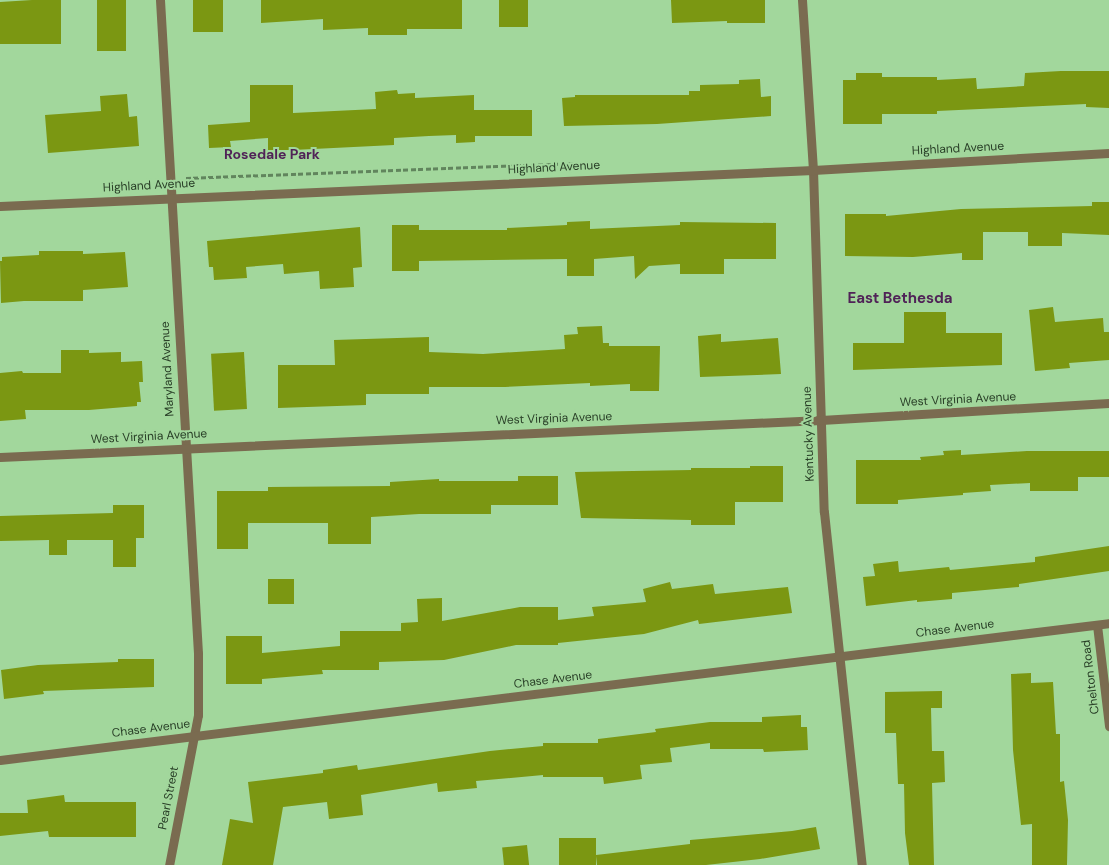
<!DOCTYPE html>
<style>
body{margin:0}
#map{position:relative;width:1109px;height:865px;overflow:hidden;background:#a2d79c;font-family:"DM Sans",sans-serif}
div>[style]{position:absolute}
.building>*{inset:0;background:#7b9712;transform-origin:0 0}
.path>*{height:3px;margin-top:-1.5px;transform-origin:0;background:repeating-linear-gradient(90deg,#61855d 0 5px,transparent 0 7.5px)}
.minor>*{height:9px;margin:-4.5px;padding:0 4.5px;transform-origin:4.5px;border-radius:4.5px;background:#7a6b50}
span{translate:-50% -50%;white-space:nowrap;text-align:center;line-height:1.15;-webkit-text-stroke:4px #a2d79c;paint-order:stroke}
.street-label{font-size:12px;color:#293f27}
.neighbourhood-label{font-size:14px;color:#502357;font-weight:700}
.quarter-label{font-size:15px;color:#502357;font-weight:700}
</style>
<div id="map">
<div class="building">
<i style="clip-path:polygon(32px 0,61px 0,61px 44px,0 44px,0 2px)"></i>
<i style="left:97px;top:0;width:29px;height:51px"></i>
<i style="left:193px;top:0;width:30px;height:32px"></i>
<i style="clip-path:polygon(261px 0,462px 0,462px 29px,407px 29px,407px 35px,368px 35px,368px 28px,323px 30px,323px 19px,261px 23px)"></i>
<i style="left:499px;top:0;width:29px;height:27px"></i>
<i style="clip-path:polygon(671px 0,765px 0,765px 23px,727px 23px,727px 21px,672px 23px)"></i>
<i style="clip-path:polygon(1061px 71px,1109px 71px,1109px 108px,1086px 107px,1086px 104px,937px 111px,937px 114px,882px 114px,882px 124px,843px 124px,843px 80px,856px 80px,856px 73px,882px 73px,882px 77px,937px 77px,937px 80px,976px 78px,977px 89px,1024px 86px,1025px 73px)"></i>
<i style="clip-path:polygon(760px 79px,761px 97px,771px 96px,771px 116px,657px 124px,564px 126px,562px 98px,575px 97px,575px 95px,689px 95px,689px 91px,700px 91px,700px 85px,739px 84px,739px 80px)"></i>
<i style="clip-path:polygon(250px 85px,293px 85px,293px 113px,376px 109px,375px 92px,397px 90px,398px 94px,415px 93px,415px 98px,474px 95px,474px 110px,532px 110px,532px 136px,475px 136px,475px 142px,456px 143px,456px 135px,429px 136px,394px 138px,394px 145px,293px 150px,268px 150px,268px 138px,230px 141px,231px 147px,209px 148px,208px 125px,250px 122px)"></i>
<i style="clip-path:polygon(127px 94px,129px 117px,137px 116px,139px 146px,48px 153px,45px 115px,101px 111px,100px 96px)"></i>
<i style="clip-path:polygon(1092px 202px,1109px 202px,1109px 235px,1062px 233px,1062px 246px,1028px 246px,1028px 232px,983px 232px,983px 260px,962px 260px,962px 253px,913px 257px,845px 256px,845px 214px,886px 214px,886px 216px,961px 209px,1092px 206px)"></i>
<i style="clip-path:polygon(590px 221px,590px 229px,680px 225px,680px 222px,776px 223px,776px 259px,724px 259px,724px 274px,680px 274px,680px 264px,649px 266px,635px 279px,634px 256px,594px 259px,594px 276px,567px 276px,567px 259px,419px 261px,419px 271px,392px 271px,392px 225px,419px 225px,419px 230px,507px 230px,507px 228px,567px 225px,567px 222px)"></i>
<i style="clip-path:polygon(360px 227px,362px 267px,353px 268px,354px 287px,320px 289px,319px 271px,284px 274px,283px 264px,246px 267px,247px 278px,214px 280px,213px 267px,209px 267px,207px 241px)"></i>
<i style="clip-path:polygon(39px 251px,83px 251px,83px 254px,125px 252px,128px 287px,83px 290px,83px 301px,24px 301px,1px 303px,0 261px,2px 261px,2px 257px,39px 255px)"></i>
<i style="clip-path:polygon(1053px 307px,1055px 322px,1103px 318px,1104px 332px,1109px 332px,1109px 360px,1069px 363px,1070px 368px,1035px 371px,1029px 310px)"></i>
<i style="clip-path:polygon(904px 312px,946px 312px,946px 333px,1002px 333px,1002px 365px,853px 370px,853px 343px,904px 343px)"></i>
<i style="clip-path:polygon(602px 326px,603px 343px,609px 343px,609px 346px,660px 346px,659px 391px,630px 391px,630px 384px,590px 386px,590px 383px,505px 387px,429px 387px,429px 394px,366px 394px,366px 405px,278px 408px,278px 365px,335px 365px,334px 340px,429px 337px,429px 352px,483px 354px,565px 349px,564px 335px,578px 334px,577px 327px)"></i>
<i style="clip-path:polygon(721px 334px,721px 342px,778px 338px,781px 374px,700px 377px,698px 336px)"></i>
<i style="clip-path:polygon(61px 350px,89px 350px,89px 353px,121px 352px,121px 362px,142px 361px,143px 382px,139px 382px,141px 402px,137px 402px,137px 406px,89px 410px,25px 410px,26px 419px,0 421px,0 373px,22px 371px,23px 373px,61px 373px)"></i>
<i style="left:244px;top:352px;width:57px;height:33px;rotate:87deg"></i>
<i style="clip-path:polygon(961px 450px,961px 455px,1027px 451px,1109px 451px,1109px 477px,1078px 477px,1078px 491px,1030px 491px,1030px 483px,990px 485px,991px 491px,963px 493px,963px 495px,898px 500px,898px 504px,856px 504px,856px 460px,921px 460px,920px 457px,944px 455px,943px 451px)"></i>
<i style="clip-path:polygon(750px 466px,783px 466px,783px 502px,735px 502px,735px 525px,691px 525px,691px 520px,581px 518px,575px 472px,691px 470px,691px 468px,750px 468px)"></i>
<i style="clip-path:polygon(518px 476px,558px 476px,558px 505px,491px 505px,491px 514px,419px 514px,371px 517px,371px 544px,328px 544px,328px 523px,248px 523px,248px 549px,217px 549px,217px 491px,268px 491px,268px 487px,390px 486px,390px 482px,439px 479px,439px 481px,518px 481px)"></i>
<i style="clip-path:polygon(113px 505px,144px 505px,144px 538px,136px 538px,136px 567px,113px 567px,113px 540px,67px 540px,67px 555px,49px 555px,49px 540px,0 541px,0 516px,113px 513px)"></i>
<i style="clip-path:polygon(1109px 546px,1109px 571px,1019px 584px,1019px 587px,952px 593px,952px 599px,917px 602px,917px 600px,866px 606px,863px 577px,875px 576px,873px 564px,898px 561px,899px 572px,949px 567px,950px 570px,1035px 562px,1035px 557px)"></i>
<i style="left:268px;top:579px;width:26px;height:25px"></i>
<i style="clip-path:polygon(670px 582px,672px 589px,713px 584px,715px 594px,788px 587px,792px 613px,699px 624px,698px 620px,644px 634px,558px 643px,558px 645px,516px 645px,444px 660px,379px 662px,379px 670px,322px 670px,323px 674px,262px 679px,262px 684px,226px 684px,226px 636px,262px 636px,262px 653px,340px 646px,340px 631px,401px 631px,401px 623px,418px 622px,417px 599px,442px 598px,442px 621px,520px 607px,558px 607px,558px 620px,594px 616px,592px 607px,646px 602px,643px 589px)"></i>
<i style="clip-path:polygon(118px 659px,154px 659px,154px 687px,43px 691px,44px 694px,4px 699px,1px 670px,38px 665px,118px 662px)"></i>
<i style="clip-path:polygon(1031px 673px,1031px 683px,1053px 682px,1056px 734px,1060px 734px,1060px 782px,1064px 781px,1068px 820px,1067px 865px,1032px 865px,1032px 824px,1021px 825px,1013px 750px,1011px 674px)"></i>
<i style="clip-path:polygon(942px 691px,942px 708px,931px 708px,932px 751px,944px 751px,945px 782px,932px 783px,934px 865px,909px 865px,905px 833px,904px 784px,898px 784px,896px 733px,885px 733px,885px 692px)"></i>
<i style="clip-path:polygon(801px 715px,801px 727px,807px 727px,808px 750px,764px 752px,763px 749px,710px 749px,710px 743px,670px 748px,672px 762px,640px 765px,642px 779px,604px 784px,603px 777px,543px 777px,543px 775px,476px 781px,477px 788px,438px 792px,437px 783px,361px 795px,363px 815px,329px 819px,327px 802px,283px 807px,273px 865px,222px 865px,230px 819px,253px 823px,248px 782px,323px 773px,323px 770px,357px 765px,358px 770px,490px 751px,543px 746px,543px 743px,598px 743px,598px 739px,656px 732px,655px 729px,710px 722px,762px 722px,762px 717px)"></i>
<i style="clip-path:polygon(64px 795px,65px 802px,136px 802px,136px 837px,49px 837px,48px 831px,0 836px,0 813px,28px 813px,27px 800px)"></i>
<i style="clip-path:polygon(816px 827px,820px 849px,760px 859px,706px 865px,597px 865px,596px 856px,596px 865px,559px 865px,559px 838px,596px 838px,596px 855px,690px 844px,690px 840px,792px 831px)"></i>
<i style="left:527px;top:845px;width:20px;height:25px;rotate:84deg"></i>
</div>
<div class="path">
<i style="left:186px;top:178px;width:391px;rotate:-2.2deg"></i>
</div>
<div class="minor">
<i style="left:160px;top:0;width:655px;rotate:86.67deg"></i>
<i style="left:198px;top:654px;width:61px;rotate:90deg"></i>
<i style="left:198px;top:715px;width:153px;rotate:100.9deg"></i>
<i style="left:802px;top:0;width:170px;rotate:86.3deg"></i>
<i style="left:813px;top:170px;width:342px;rotate:88.2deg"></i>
<i style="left:824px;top:512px;width:355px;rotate:83.9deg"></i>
<i style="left:0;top:206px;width:814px;rotate:-2.54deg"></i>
<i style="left:813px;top:170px;width:296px;rotate:-3.3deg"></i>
<i style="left:0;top:457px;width:822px;rotate:-2.58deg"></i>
<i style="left:821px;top:420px;width:289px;rotate:-3.4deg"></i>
<i style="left:1097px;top:625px;width:102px;rotate:83.2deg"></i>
<i style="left:0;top:760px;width:1117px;rotate:-7.04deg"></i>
</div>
<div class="street-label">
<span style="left:958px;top:149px;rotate:-3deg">Highland Avenue</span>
<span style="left:554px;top:168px;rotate:-3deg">Highland Avenue</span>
<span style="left:149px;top:186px;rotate:-3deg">Highland Avenue</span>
<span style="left:168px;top:369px;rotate:-93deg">Maryland Avenue</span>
<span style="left:958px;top:400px;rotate:-3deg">West Virginia Avenue</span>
<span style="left:554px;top:419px;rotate:-2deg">West Virginia Avenue</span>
<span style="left:809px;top:434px;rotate:-92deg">Kentucky Avenue</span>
<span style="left:149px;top:437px;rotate:-3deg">West Virginia Avenue</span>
<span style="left:955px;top:629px;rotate:-7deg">Chase Avenue</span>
<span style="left:1091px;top:677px;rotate:-97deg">Chelton Road</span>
<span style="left:553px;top:680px;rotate:-7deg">Chase Avenue</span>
<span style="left:151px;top:729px;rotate:-7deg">Chase Avenue</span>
<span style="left:169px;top:798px;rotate:-79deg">Pearl Street</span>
</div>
<div class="neighbourhood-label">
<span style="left:272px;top:154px">Rosedale Park</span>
</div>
<div class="quarter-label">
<span style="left:900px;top:299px">East Bethesda</span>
</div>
</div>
